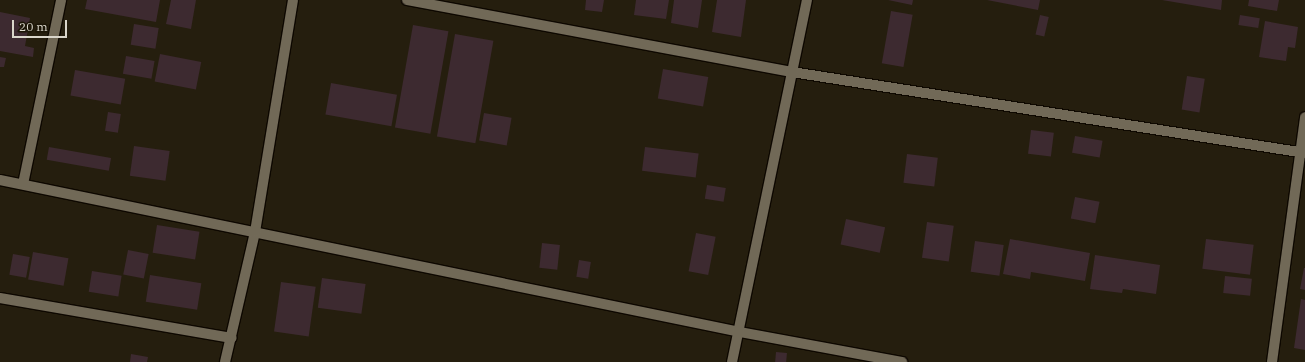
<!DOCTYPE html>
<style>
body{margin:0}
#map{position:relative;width:1305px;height:362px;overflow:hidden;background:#251e0e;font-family:"IBM Plex Serif",serif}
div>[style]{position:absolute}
.building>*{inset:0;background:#3d2a30;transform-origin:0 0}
.roads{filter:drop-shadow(1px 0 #0e0800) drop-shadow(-1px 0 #0e0800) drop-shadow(0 1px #0e0800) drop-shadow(0 -1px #0e0800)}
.street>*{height:10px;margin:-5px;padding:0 5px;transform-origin:5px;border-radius:5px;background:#716957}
span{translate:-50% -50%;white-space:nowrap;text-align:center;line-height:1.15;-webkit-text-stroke:4px #1b1506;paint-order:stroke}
.scale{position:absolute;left:12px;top:20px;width:55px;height:18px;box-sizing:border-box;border:2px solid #dad6cb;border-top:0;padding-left:5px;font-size:12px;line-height:14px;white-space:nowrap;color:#dad6cb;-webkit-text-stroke:3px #1b1506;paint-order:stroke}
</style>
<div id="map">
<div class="building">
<i style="clip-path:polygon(87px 0,160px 0,156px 22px,85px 9px)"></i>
<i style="clip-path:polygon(171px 0,196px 0,191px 29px,166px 24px)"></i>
<i style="clip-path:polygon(586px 0,604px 0,602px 12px,585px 10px)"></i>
<i style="clip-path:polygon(636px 0,669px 0,666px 19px,634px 15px)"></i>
<i style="clip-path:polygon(674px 0,702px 0,698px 28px,671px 23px)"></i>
<i style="clip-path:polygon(717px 0,746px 0,741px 37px,712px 32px)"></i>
<i style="clip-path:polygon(888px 0,913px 0,912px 5px)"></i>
<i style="clip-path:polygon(987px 0,1040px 0,1038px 10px)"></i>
<i style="clip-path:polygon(1162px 0,1222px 0,1221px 10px)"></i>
<i style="clip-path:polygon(1249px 0,1279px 0,1277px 11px,1248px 6px)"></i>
<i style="left:891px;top:11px;width:22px;height:53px;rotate:10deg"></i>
<i style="clip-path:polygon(0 12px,30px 18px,25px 46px,34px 48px,33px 57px,0 51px)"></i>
<i style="left:1040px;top:15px;width:9px;height:20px;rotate:13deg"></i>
<i style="left:1240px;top:15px;width:20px;height:10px;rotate:9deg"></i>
<i style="clip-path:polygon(1265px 21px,1298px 27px,1295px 48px,1288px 47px,1286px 61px,1259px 57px)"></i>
<i style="left:134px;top:24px;width:25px;height:21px;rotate:9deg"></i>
<i style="left:413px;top:25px;width:36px;height:104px;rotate:10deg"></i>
<i style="left:455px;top:34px;width:39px;height:104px;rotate:10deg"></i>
<i style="left:160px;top:54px;width:42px;height:28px;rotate:11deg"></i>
<i style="left:126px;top:56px;width:29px;height:18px;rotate:10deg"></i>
<i style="clip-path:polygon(0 57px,6px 58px,4px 67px,0 67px)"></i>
<i style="left:663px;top:69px;width:46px;height:30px;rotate:10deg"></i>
<i style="left:75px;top:70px;width:51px;height:26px;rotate:10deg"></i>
<i style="left:1187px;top:76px;width:18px;height:34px;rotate:9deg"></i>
<i style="left:331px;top:83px;width:67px;height:32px;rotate:10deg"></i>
<i style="left:108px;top:112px;width:13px;height:19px;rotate:9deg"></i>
<i style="left:484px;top:113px;width:28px;height:28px;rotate:10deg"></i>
<i style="left:1031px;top:130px;width:23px;height:24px;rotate:7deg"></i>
<i style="left:1075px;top:136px;width:28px;height:17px;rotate:10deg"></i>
<i style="left:134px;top:146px;width:36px;height:30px;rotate:8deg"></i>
<i style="left:49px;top:147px;width:63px;height:13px;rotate:10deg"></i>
<i style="left:645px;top:147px;width:54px;height:24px;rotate:7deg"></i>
<i style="left:907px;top:154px;width:31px;height:29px;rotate:7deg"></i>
<i style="left:707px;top:185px;width:19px;height:14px;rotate:9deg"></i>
<i style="left:1075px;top:197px;width:25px;height:22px;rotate:11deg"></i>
<i style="left:846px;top:219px;width:40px;height:26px;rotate:12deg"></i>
<i style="left:927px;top:222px;width:27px;height:36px;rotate:8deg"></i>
<i style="left:157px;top:225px;width:43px;height:28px;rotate:9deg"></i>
<i style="left:696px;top:233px;width:20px;height:39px;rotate:11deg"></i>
<i style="clip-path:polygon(1010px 239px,1090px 253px,1085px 281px,1031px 272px,1030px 279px,1003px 274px)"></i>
<i style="left:1206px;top:239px;width:48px;height:30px;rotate:7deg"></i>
<i style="left:975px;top:241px;width:29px;height:31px;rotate:8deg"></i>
<i style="left:542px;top:243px;width:18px;height:25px;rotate:6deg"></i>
<i style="left:128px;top:250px;width:21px;height:25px;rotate:11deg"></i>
<i style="left:33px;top:252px;width:36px;height:28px;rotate:10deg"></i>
<i style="left:13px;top:254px;width:17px;height:21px;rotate:10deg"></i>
<i style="clip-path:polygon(1095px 255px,1160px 265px,1156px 294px,1123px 289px,1122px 293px,1090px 289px)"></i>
<i style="left:579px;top:260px;width:12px;height:17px;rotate:9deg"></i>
<i style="clip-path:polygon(1304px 268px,1305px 268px,1305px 290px,1300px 289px)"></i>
<i style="left:92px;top:271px;width:30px;height:21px;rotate:9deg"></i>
<i style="left:150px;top:275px;width:52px;height:27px;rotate:9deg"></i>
<i style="left:1225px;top:276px;width:27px;height:17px;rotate:6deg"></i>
<i style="left:322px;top:278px;width:44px;height:30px;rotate:8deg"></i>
<i style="left:281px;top:282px;width:35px;height:50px;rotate:8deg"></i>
<i style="clip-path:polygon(1301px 299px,1305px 300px,1305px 350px,1294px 348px)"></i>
<i style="left:776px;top:352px;width:11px;height:10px;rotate:5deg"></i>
<i style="clip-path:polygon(131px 354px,148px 357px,147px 362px,130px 362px)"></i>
</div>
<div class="roads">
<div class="street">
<i style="left:407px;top:0;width:392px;rotate:10.6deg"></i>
<i style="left:792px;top:72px;width:519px;rotate:8.97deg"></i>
<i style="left:0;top:180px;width:755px;rotate:11.61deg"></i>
<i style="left:740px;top:332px;width:165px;rotate:10.5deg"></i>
<i style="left:23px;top:184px;width:188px;rotate:-78.3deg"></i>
<i style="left:0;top:298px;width:235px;rotate:9.8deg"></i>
<i style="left:225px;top:362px;width:133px;rotate:-77deg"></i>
<i style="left:255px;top:232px;width:235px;rotate:-80.7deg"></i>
<i style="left:732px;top:362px;width:370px;rotate:-78.3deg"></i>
<i style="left:1272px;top:362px;width:247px;rotate:-82.3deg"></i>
</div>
</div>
<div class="scale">20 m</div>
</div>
